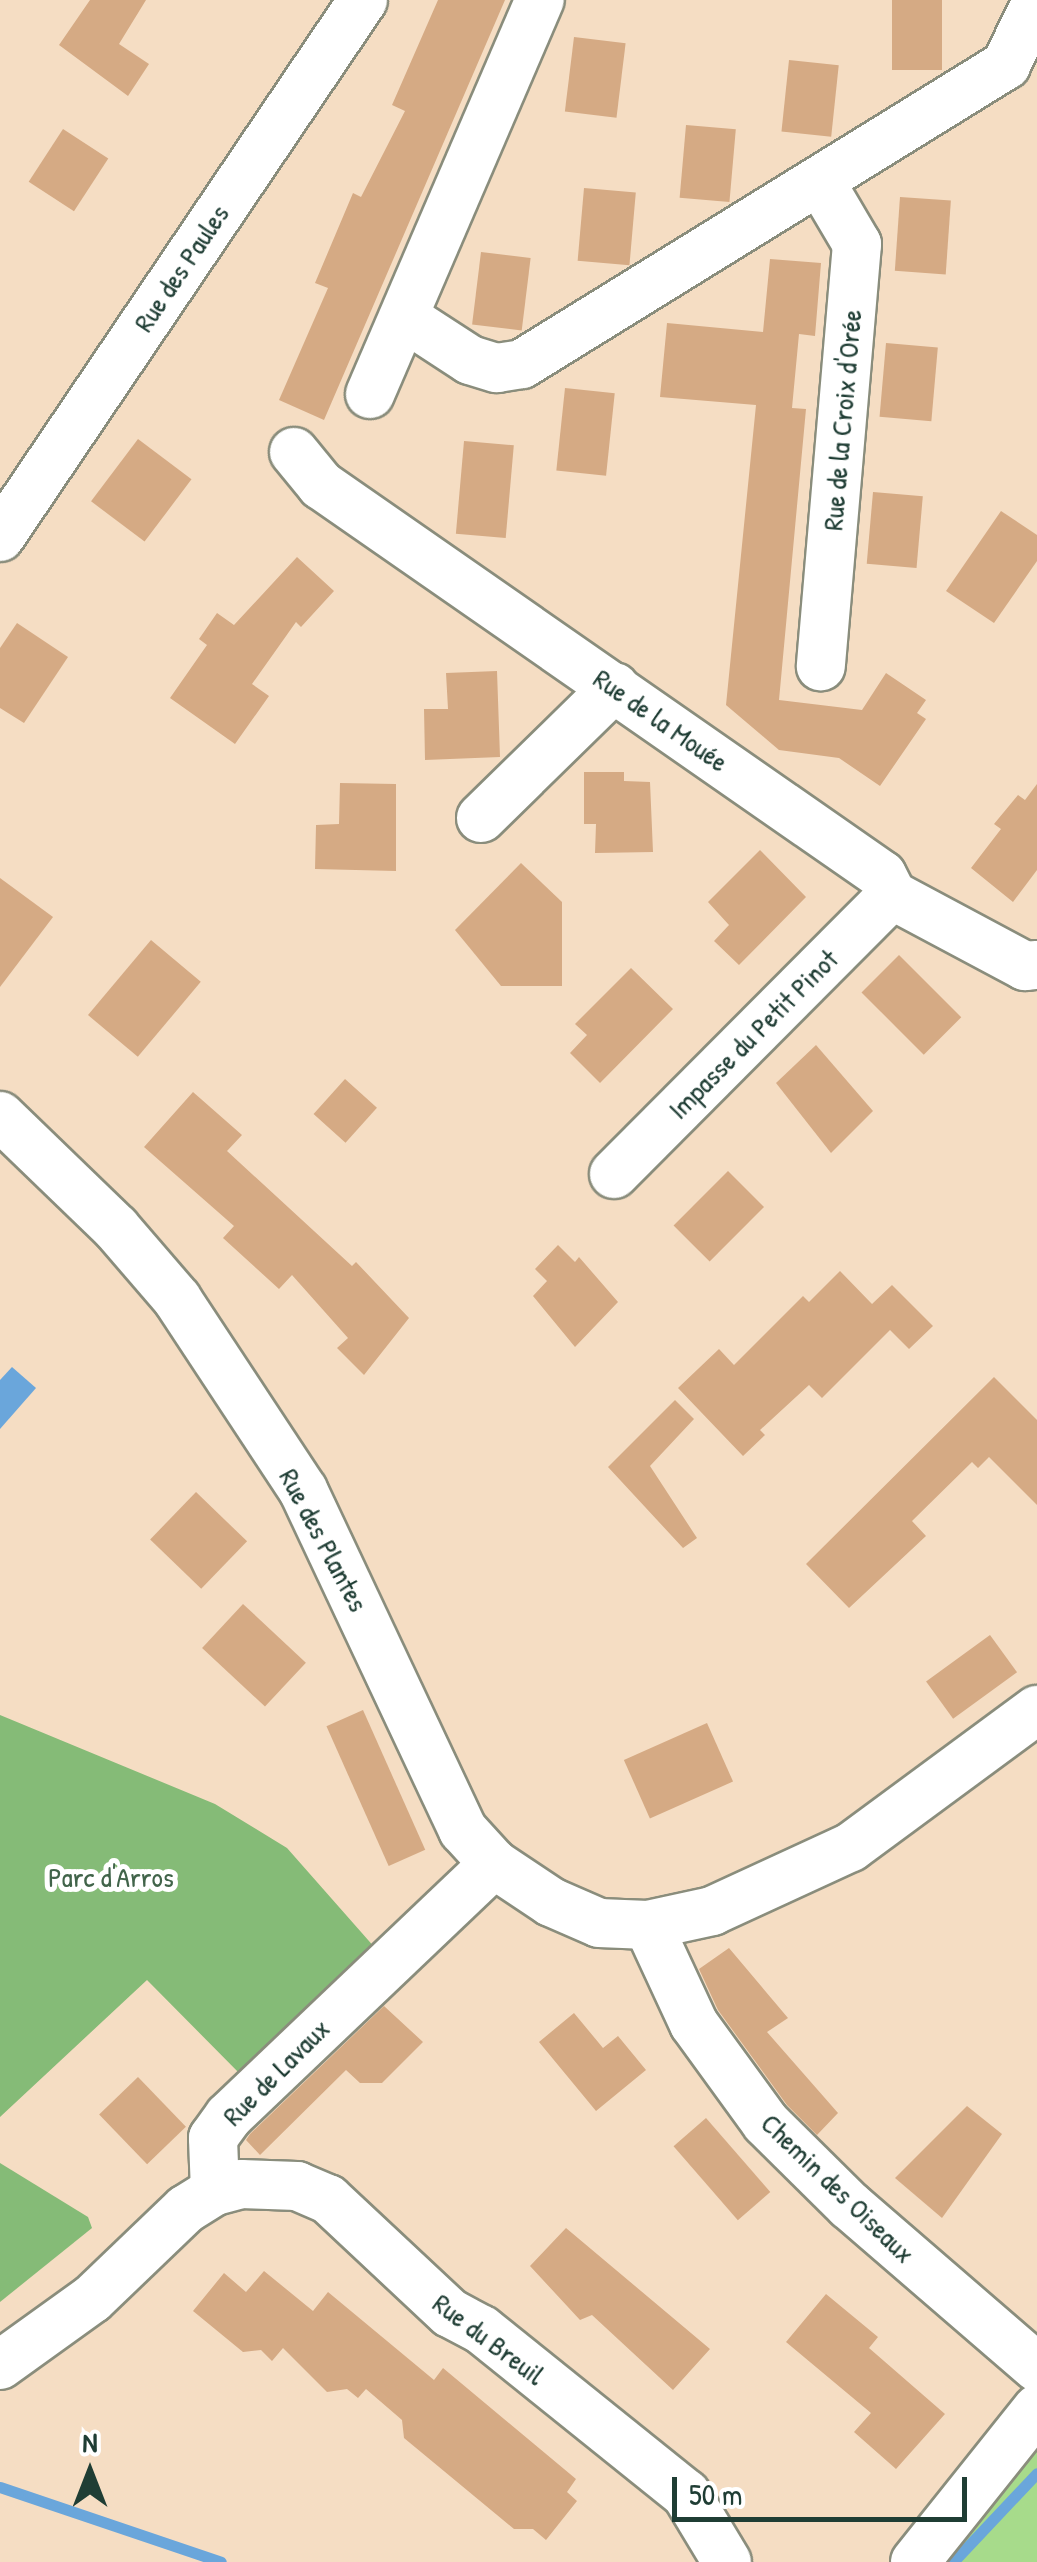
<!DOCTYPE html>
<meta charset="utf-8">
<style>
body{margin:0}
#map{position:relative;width:1037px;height:2562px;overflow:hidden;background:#f5ddc3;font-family:"Patrick Hand",sans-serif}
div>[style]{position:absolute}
.green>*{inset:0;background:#a7db8b}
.forest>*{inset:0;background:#85bb77}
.water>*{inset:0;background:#6aa6db}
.stream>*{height:11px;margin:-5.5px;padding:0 5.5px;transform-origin:5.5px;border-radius:5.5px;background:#6aa6db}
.building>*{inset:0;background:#d5aa84;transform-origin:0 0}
.roads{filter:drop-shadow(2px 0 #8a8d7c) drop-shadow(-2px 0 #8a8d7c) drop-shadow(0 2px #8a8d7c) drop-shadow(0 -2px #8a8d7c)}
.street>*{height:48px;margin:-24px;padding:0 24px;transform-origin:24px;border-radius:24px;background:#fff}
span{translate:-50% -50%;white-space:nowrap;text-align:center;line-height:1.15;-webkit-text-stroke:10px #fff;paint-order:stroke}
.street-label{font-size:28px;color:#1f3d34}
.park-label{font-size:28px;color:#41644a}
.north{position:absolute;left:40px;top:2422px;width:100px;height:100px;-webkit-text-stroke:8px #fff;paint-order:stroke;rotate:0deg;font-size:28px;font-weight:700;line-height:40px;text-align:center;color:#1f3d34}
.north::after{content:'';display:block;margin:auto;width:35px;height:45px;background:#1f3d34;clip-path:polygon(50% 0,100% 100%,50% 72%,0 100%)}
.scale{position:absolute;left:672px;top:2477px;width:295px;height:45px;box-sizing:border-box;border:5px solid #1f3d34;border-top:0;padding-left:12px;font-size:30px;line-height:35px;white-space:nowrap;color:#1f3d34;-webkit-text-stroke:8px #fff;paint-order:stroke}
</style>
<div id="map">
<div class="green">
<i style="clip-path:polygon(1037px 2449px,1037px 2562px,927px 2562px,1035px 2450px)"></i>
</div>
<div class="forest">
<i style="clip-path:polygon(0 1715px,215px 1804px,287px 1848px,376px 1949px,246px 2080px,147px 1980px,0 2117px)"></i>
<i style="clip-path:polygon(0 2163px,88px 2217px,92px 2228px,0 2302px)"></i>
</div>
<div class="water">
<i style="clip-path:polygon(12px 1367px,36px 1388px,0 1429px,0 1380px)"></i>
</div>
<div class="stream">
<i style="left:0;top:2487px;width:233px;rotate:18.7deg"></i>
<i style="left:953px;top:2562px;width:122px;rotate:-46.7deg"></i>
</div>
<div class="building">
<i style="clip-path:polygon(90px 0,146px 0,119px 44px,149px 64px,128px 96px,59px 45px)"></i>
<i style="clip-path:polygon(438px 0,505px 0,324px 420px,279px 400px,328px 288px,315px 283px,353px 193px,361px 197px,405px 111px,392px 105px)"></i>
<i style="left:892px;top:0;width:50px;height:70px"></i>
<i style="left:574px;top:37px;width:52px;height:75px;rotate:7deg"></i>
<i style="left:789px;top:60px;width:50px;height:72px;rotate:6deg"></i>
<i style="left:686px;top:125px;width:50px;height:73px;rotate:5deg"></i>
<i style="left:63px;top:129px;width:54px;height:63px;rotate:33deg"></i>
<i style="left:584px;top:188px;width:52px;height:73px;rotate:5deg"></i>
<i style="left:900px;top:197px;width:51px;height:74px;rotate:4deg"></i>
<i style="left:481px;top:252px;width:50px;height:73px;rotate:7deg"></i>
<i style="clip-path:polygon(770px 259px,821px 263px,815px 336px,799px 334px,792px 408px,806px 409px,779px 700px,862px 710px,886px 673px,926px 700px,917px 713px,926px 719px,880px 786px,839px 758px,779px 750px,726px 705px,756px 405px,660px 397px,667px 323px,763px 332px)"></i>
<i style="left:886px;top:343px;width:52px;height:74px;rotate:5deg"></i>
<i style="left:565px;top:388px;width:50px;height:83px;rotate:6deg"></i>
<i style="left:138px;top:439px;width:67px;height:78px;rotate:37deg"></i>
<i style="left:464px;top:441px;width:50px;height:93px;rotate:5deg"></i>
<i style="left:873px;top:492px;width:50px;height:72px;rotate:5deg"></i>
<i style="clip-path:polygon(1001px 511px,1037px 535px,1037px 561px,994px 623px,946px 591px)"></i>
<i style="clip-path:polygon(297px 557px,334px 591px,301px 627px,296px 622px,252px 684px,269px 696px,235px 744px,170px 698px,207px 645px,199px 639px,217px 613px,234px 625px)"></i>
<i style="clip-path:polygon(17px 623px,68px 657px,24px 723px,0 708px,0 648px)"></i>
<i style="clip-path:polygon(497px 671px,500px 757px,425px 760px,424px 709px,448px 709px,446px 673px)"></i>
<i style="clip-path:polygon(584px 772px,624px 772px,624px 781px,650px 782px,653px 852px,595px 853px,596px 824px,584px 824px)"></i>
<i style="clip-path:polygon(340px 783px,396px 784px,396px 871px,315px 869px,316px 825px,339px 824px)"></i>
<i style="clip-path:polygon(1037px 784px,1037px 870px,1013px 902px,971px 868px,1001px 829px,994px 824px,1018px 795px,1025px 800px)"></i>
<i style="clip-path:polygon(760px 850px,806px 897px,739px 965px,714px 941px,729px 925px,708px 902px)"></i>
<i style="clip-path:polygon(521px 863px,562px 902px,562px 986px,501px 986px,455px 930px)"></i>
<i style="clip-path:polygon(0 878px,53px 917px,0 987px)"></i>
<i style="left:151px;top:940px;width:65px;height:98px;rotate:40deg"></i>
<i style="left:899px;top:955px;width:88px;height:53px;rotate:45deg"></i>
<i style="clip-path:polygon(631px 968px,673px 1009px,600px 1083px,570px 1053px,587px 1035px,575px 1024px)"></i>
<i style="clip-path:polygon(816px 1045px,873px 1111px,831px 1153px,776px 1083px)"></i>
<i style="left:345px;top:1079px;width:43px;height:47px;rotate:42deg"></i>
<i style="clip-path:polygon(193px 1092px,242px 1135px,227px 1151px,352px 1266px,356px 1262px,409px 1318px,364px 1375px,337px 1348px,348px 1338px,292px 1275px,279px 1289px,223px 1238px,234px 1226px,144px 1147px)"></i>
<i style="left:728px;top:1171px;width:51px;height:77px;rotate:45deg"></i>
<i style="clip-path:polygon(558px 1245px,575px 1262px,579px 1257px,618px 1302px,575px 1347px,533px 1296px,547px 1281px,535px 1269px)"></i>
<i style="clip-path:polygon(840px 1271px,872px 1304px,892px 1285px,933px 1326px,909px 1349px,890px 1330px,822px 1398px,809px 1385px,760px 1430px,765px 1435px,743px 1456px,678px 1388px,719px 1349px,734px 1365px,803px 1296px,809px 1302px)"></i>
<i style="clip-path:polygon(994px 1377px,1037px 1420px,1037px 1505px,989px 1457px,978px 1468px,972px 1462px,912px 1521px,926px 1536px,849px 1608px,806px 1564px)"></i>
<i style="clip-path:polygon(675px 1400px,694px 1419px,650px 1466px,697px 1538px,683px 1548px,608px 1467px)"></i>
<i style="left:196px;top:1492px;width:71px;height:66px;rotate:44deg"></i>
<i style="left:243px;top:1604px;width:86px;height:60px;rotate:43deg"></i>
<i style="left:990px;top:1635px;width:46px;height:79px;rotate:54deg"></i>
<i style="left:363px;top:1710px;width:153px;height:40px;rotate:66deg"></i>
<i style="left:707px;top:1723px;width:64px;height:91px;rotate:66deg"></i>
<i style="clip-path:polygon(729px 1948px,788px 2018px,767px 2032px,838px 2113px,817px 2135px,787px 2105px,718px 2010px,699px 1969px)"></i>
<i style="clip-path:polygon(384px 2006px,423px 2042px,382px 2083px,360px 2083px,346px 2070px,260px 2155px,246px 2140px,250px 2134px)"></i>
<i style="clip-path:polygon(574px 2013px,603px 2048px,618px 2036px,646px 2070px,596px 2111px,539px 2042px)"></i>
<i style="left:138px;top:2077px;width:69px;height:54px;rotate:46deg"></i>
<i style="clip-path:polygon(967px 2106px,1002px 2134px,942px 2218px,895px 2178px)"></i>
<i style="left:706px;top:2118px;width:98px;height:43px;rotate:49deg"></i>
<i style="clip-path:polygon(566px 2228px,710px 2349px,673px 2390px,592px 2315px,580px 2320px,530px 2266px)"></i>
<i style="clip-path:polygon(264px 2271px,313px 2311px,328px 2292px,434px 2380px,443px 2368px,576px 2479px,567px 2492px,577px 2501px,546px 2540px,533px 2529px,514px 2529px,404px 2438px,402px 2420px,366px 2389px,358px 2398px,347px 2389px,327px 2392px,283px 2348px,272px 2361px,261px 2350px,243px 2352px,193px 2311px,224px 2273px,246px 2292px)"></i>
<i style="clip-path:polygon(826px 2294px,878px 2337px,869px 2348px,945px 2414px,896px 2469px,854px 2432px,871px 2413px,786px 2342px)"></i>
</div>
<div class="roads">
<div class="street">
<i style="left:821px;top:183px;width:71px;rotate:59.5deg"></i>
<i style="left:857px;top:244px;width:424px;rotate:94.9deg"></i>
<i style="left:407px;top:319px;width:75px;rotate:33.1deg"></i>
<i style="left:470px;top:360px;width:28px;rotate:17deg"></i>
<i style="left:497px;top:368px;width:25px;rotate:-9deg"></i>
<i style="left:522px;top:364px;width:569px;rotate:-31.71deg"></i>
<i style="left:1006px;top:65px;width:71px;rotate:-64.2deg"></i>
<i style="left:370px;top:394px;width:429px;rotate:-66.7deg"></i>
<i style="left:294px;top:452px;width:43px;rotate:50.7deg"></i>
<i style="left:321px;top:485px;width:683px;rotate:34.81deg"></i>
<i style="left:882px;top:875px;width:22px;rotate:63deg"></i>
<i style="left:892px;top:895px;width:151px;rotate:28.1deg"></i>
<i style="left:1025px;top:966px;width:12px;rotate:-5deg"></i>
<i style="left:0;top:537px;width:648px;rotate:-55.94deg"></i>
<i style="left:481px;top:818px;width:187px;rotate:-44.4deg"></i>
<i style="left:0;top:1116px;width:161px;rotate:44deg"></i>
<i style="left:116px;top:1228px;width:94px;rotate:49.3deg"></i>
<i style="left:177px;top:1299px;width:229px;rotate:56.6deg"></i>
<i style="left:303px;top:1490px;width:376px;rotate:64.8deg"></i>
<i style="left:463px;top:1830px;width:46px;rotate:47.6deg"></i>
<i style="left:494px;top:1864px;width:69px;rotate:33.7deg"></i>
<i style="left:551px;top:1902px;width:52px;rotate:23.6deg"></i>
<i style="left:599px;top:1923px;width:49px;rotate:2.3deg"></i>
<i style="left:648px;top:1925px;width:66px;rotate:-12.3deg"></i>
<i style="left:712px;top:1911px;width:153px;rotate:-24.7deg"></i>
<i style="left:851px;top:1847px;width:231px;rotate:-36.4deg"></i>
<i style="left:614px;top:1174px;width:394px;rotate:-45.1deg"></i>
<i style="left:648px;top:1925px;width:109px;rotate:65.1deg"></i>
<i style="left:694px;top:2024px;width:122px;rotate:54deg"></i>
<i style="left:766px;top:2123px;width:117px;rotate:44.7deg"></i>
<i style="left:849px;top:2205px;width:248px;rotate:40.8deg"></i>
<i style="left:215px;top:2191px;width:53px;rotate:-92.2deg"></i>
<i style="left:213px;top:2138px;width:27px;rotate:-54deg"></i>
<i style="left:229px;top:2116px;width:366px;rotate:-43.6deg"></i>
<i style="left:0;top:2365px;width:113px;rotate:-35.7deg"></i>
<i style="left:92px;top:2299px;width:130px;rotate:-43.8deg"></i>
<i style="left:186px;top:2209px;width:34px;rotate:-32deg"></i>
<i style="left:215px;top:2191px;width:27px;rotate:-15deg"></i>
<i style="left:241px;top:2184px;width:56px;rotate:2deg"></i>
<i style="left:297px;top:2186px;width:34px;rotate:23deg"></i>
<i style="left:328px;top:2199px;width:167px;rotate:43.1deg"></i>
<i style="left:450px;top:2313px;width:36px;rotate:28deg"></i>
<i style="left:482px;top:2330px;width:262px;rotate:38.8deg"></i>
<i style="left:686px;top:2494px;width:79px;rotate:58.9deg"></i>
<i style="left:915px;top:2562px;width:196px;rotate:-51.4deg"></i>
</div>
</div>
<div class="street-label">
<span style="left:181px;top:268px;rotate:-56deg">Rue des Paules</span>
<span style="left:842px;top:420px;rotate:-85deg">Rue de la Croix d'Orée</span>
<span style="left:661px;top:720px;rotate:35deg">Rue de la Mouée</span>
<span style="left:753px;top:1034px;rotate:-45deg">Impasse du Petit Pinot</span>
<span style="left:324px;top:1540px;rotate:62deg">Rue des Plantes</span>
<span style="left:276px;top:2072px;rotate:-45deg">Rue de Lavaux</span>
<span style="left:838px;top:2188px;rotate:44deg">Chemin des Oiseaux</span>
<span style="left:489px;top:2339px;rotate:37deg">Rue du Breuil</span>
</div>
<div class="park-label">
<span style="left:111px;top:1877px">Parc d'Arros</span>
</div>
<div class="north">N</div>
<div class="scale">50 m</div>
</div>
